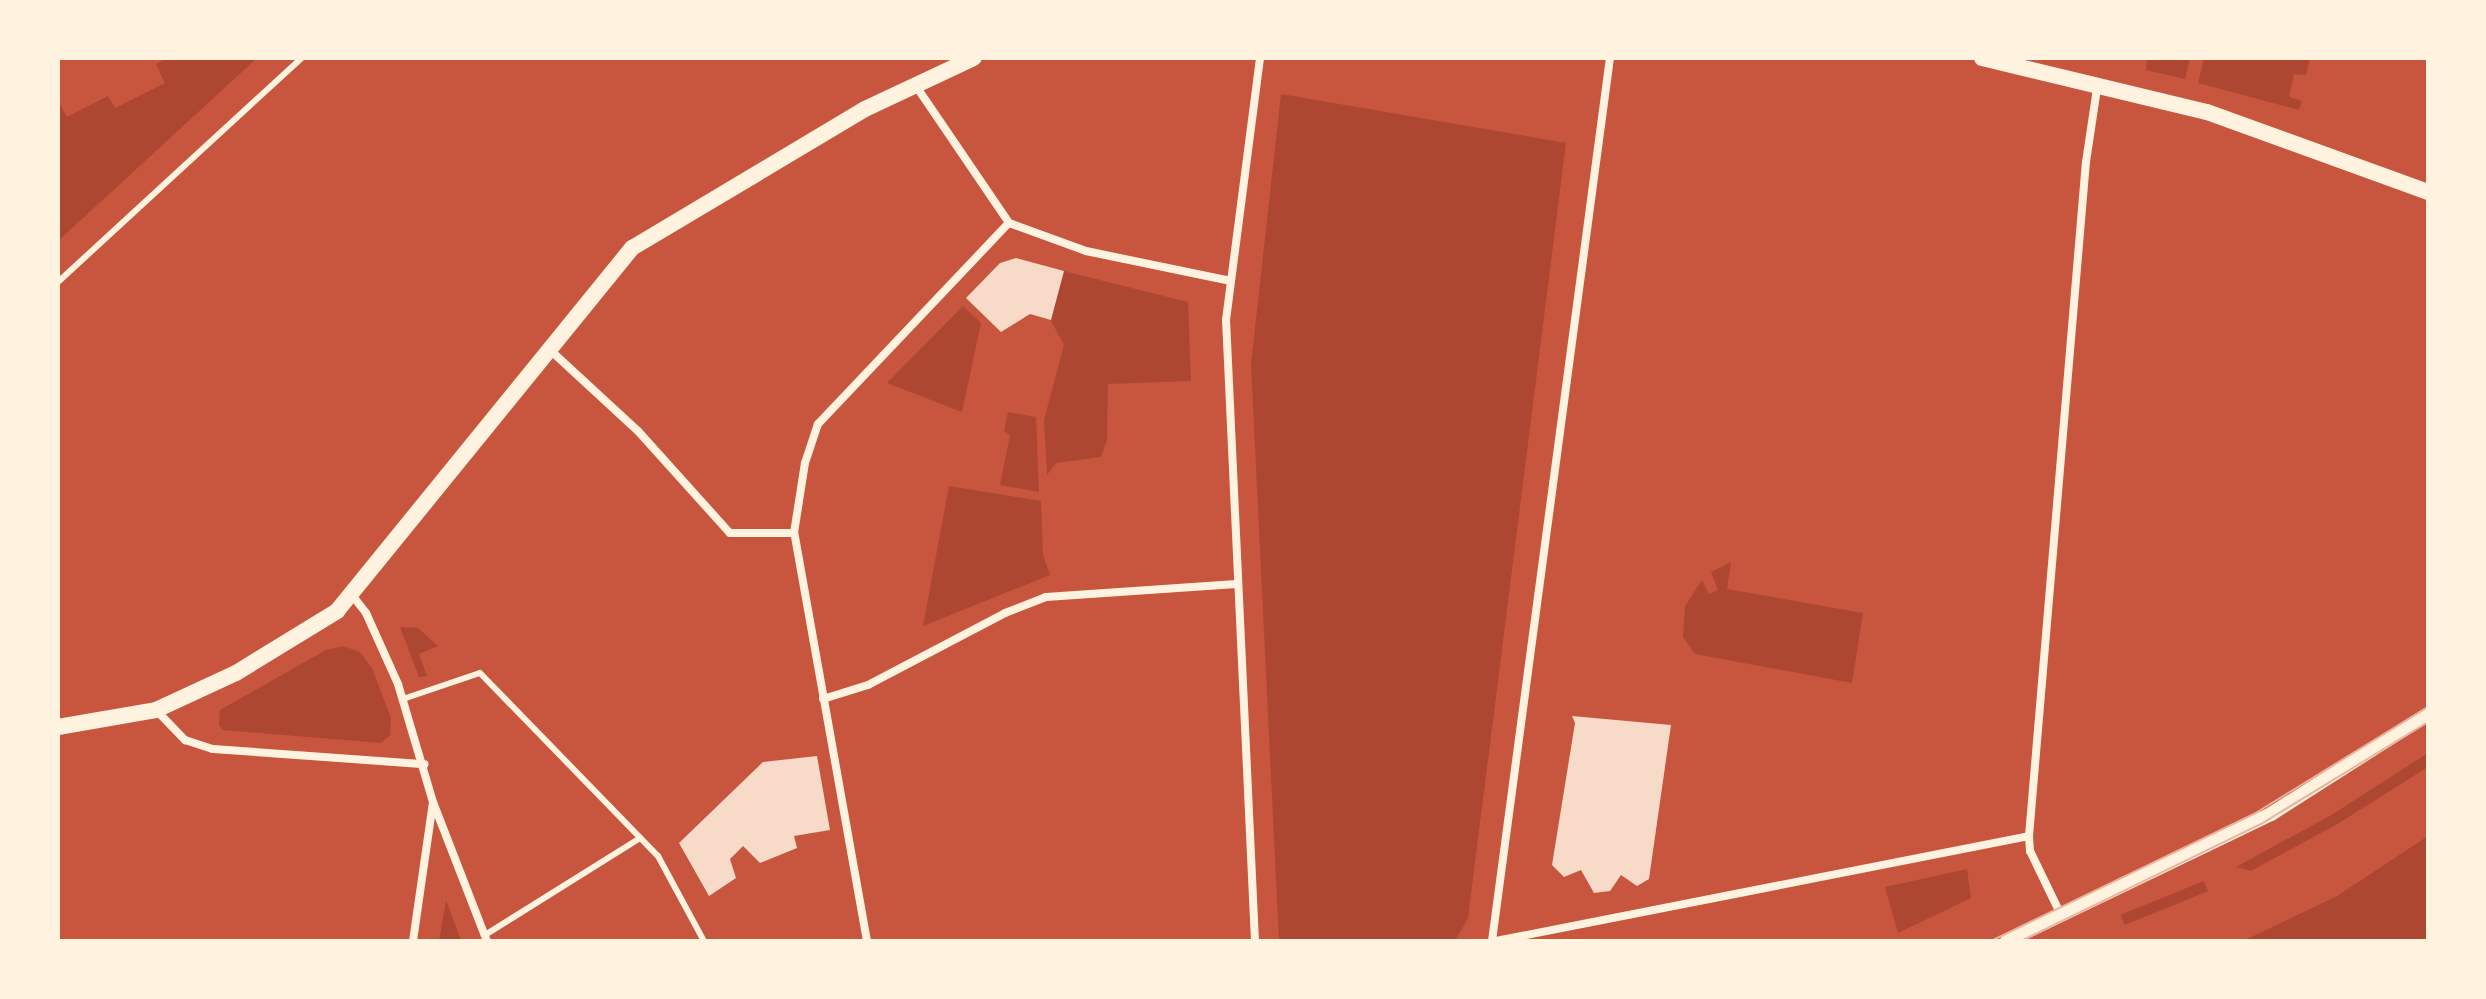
<!DOCTYPE html>
<style>
body{margin:0}
#map{position:relative;width:2486px;height:999px;overflow:hidden;background:#c8553d;font-family:Rubik,sans-serif}
div>[style]{position:absolute}
.green>*{inset:0;background:#ae4732;transform-origin:0 0}
.building>*{inset:0;background:#f7dbc8}
.service>*{height:6px;margin:-3px;padding:0 3px;transform-origin:3px;border-radius:3px;background:#fff3e0}
.minor>*{height:8px;margin:-4px;padding:0 4px;transform-origin:4px;border-radius:4px;background:#fff3e0}
.tertiary>*{height:14px;margin:-7px;padding:0 7px;transform-origin:7px;border-radius:7px;background:#fff3e0}
.secondary>*{height:16px;margin:-8px;padding:0 8px;transform-origin:8px;border-radius:8px;background:#fff3e0}
.tram>*{height:2px;margin:-1px;padding:0 1px;transform-origin:1px;border-radius:1px;background:#e9b49f}
span{translate:-50% -50%;white-space:nowrap;text-align:center;line-height:1.15;-webkit-text-stroke:7px #fff3e0;paint-order:stroke}
.frame{position:absolute;inset:0;border:60px solid #fff3e0;pointer-events:none}
</style>
<div id="map">
<div class="green">
<i style="clip-path:polygon(167px 58px,257px 58px,58px 241px,58px 100px,67px 117px,108px 96px,115px 108px,165px 83px,156px 64px)"></i>
<i style="clip-path:polygon(2147px 58px,2190px 58px,2185px 79px,2146px 70px)"></i>
<i style="clip-path:polygon(2204px 58px,2310px 58px,2306px 75px,2294px 74px,2289px 97px,2302px 101px,2299px 110px,2198px 83px)"></i>
<i style="clip-path:polygon(1281px 94px,1566px 143px,1468px 918px,1455px 941px,1279px 941px,1251px 364px)"></i>
<i style="clip-path:polygon(1064px 271px,1188px 302px,1191px 381px,1108px 384px,1107px 440px,1101px 457px,1056px 463px,1047px 475px,1044px 420px,1064px 345px,1050px 319px)"></i>
<i style="clip-path:polygon(963px 306px,981px 323px,962px 412px,887px 383px)"></i>
<i style="clip-path:polygon(1008px 412px,1036px 417px,1039px 492px,1000px 485px,1010px 435px,1004px 431px)"></i>
<i style="clip-path:polygon(949px 486px,1041px 501px,1043px 555px,1050px 575px,923px 626px)"></i>
<i style="clip-path:polygon(1731px 562px,1727px 589px,1863px 613px,1852px 683px,1695px 654px,1683px 637px,1685px 606px,1702px 580px,1709px 594px,1718px 590px,1711px 572px)"></i>
<i style="clip-path:polygon(400px 627px,418px 628px,438px 646px,419px 654px,427px 676px,419px 677px)"></i>
<i style="clip-path:polygon(343px 646px,360px 652px,372px 668px,391px 718px,390px 735px,381px 743px,223px 730px,219px 725px,220px 710px,326px 650px)"></i>
<i style="clip-path:polygon(2428px 753px,2428px 767px,2339px 823px,2251px 871px,2236px 867px,2333px 814px)"></i>
<i style="clip-path:polygon(2428px 836px,2428px 941px,2243px 941px,2337px 896px)"></i>
<i style="clip-path:polygon(1967px 869px,1971px 898px,1898px 933px,1885px 887px)"></i>
<i style="left:2204px;top:881px;width:11px;height:90px;rotate:68deg"></i>
<i style="clip-path:polygon(446px 900px,461px 941px,439px 941px)"></i>
</div>
<div class="building">
<i style="clip-path:polygon(1016px 258px,1064px 271px,1051px 320px,1030px 314px,1001px 332px,966px 298px,1000px 263px)"></i>
<i style="clip-path:polygon(1572px 716px,1671px 725px,1649px 879px,1637px 886px,1621px 875px,1610px 891px,1594px 893px,1581px 870px,1564px 877px,1552px 865px,1575px 723px)"></i>
<i style="clip-path:polygon(817px 756px,830px 830px,794px 836px,797px 848px,760px 863px,743px 846px,730px 859px,736px 878px,709px 896px,679px 843px,763px 762px)"></i>
</div>
<div class="service">
<i style="left:58px;top:282px;width:331px;rotate:-42.6deg"></i>
<i style="left:403px;top:699px;width:81px;rotate:-18.7deg"></i>
<i style="left:480px;top:673px;width:255px;rotate:45.8deg"></i>
<i style="left:658px;top:856px;width:97px;rotate:61.6deg"></i>
<i style="left:485px;top:935px;width:183px;rotate:-32deg"></i>
</div>
<div class="minor">
<i style="left:916px;top:86px;width:166px;rotate:55.8deg"></i>
<i style="left:1009px;top:223px;width:82px;rotate:20deg"></i>
<i style="left:1086px;top:251px;width:148px;rotate:11.7deg"></i>
<i style="left:549px;top:349px;width:121px;rotate:42.7deg"></i>
<i style="left:638px;top:431px;width:137px;rotate:48deg"></i>
<i style="left:730px;top:533px;width:64px"></i>
<i style="left:352px;top:595px;width:23px;rotate:52deg"></i>
<i style="left:366px;top:613px;width:78px;rotate:65.7deg"></i>
<i style="left:398px;top:684px;width:123px;rotate:73.5deg"></i>
<i style="left:433px;top:802px;width:149px;rotate:68.8deg"></i>
<i style="left:823px;top:699px;width:47px;rotate:-17.3deg"></i>
<i style="left:868px;top:685px;width:155px;rotate:-27.7deg"></i>
<i style="left:1005px;top:613px;width:44px;rotate:-21.3deg"></i>
<i style="left:1046px;top:597px;width:191px;rotate:-3.9deg"></i>
<i style="left:156px;top:710px;width:42px;rotate:46deg"></i>
<i style="left:185px;top:740px;width:29px;rotate:18deg"></i>
<i style="left:213px;top:749px;width:212px;rotate:4.1deg"></i>
<i style="left:2061px;top:915px;width:71px;rotate:-115.8deg"></i>
<i style="left:2030px;top:851px;width:15px;rotate:-94deg"></i>
<i style="left:2029px;top:836px;width:676px;rotate:-85.17deg"></i>
<i style="left:2086px;top:162px;width:75px;rotate:-81.5deg"></i>
<i style="left:413px;top:941px;width:139px;rotate:-81.8deg"></i>
<i style="left:867px;top:941px;width:414px;rotate:-100.1deg"></i>
<i style="left:794px;top:533px;width:71px;rotate:-81.1deg"></i>
<i style="left:805px;top:463px;width:41px;rotate:-71.6deg"></i>
<i style="left:818px;top:424px;width:277px;rotate:-46.5deg"></i>
<i style="left:1255px;top:941px;width:622px;rotate:-92.67deg"></i>
<i style="left:1226px;top:320px;width:264px;rotate:-82.6deg"></i>
<i style="left:1492px;top:941px;width:891px;rotate:-82.39deg"></i>
<i style="left:1496px;top:941px;width:543px;rotate:-11.14deg"></i>
</div>
<div class="tertiary">
<i style="left:2007px;top:941px;width:293px;rotate:-25.7deg"></i>
<i style="left:2271px;top:814px;width:186px;rotate:-32.5deg"></i>
</div>
<div class="secondary">
<i style="left:1982px;top:58px;width:231px;rotate:13.5deg"></i>
<i style="left:2207px;top:112px;width:235px;rotate:19.9deg"></i>
<i style="left:58px;top:727px;width:99px;rotate:-9.8deg"></i>
<i style="left:156px;top:710px;width:88px;rotate:-24.8deg"></i>
<i style="left:236px;top:673px;width:119px;rotate:-31.5deg"></i>
<i style="left:337px;top:611px;width:468px;rotate:-50.9deg"></i>
<i style="left:632px;top:248px;width:271px;rotate:-30.8deg"></i>
<i style="left:865px;top:109px;width:120px;rotate:-25.1deg"></i>
</div>
<div class="tram">
<i style="left:1991px;top:941px;width:292px;rotate:-25.8deg"></i>
<i style="left:2254px;top:814px;width:204px;rotate:-31.6deg"></i>
<i style="left:2021px;top:941px;width:267px;rotate:-26deg"></i>
<i style="left:2261px;top:824px;width:196px;rotate:-31.4deg"></i>
</div>
<div class="frame"></div>
</div>
